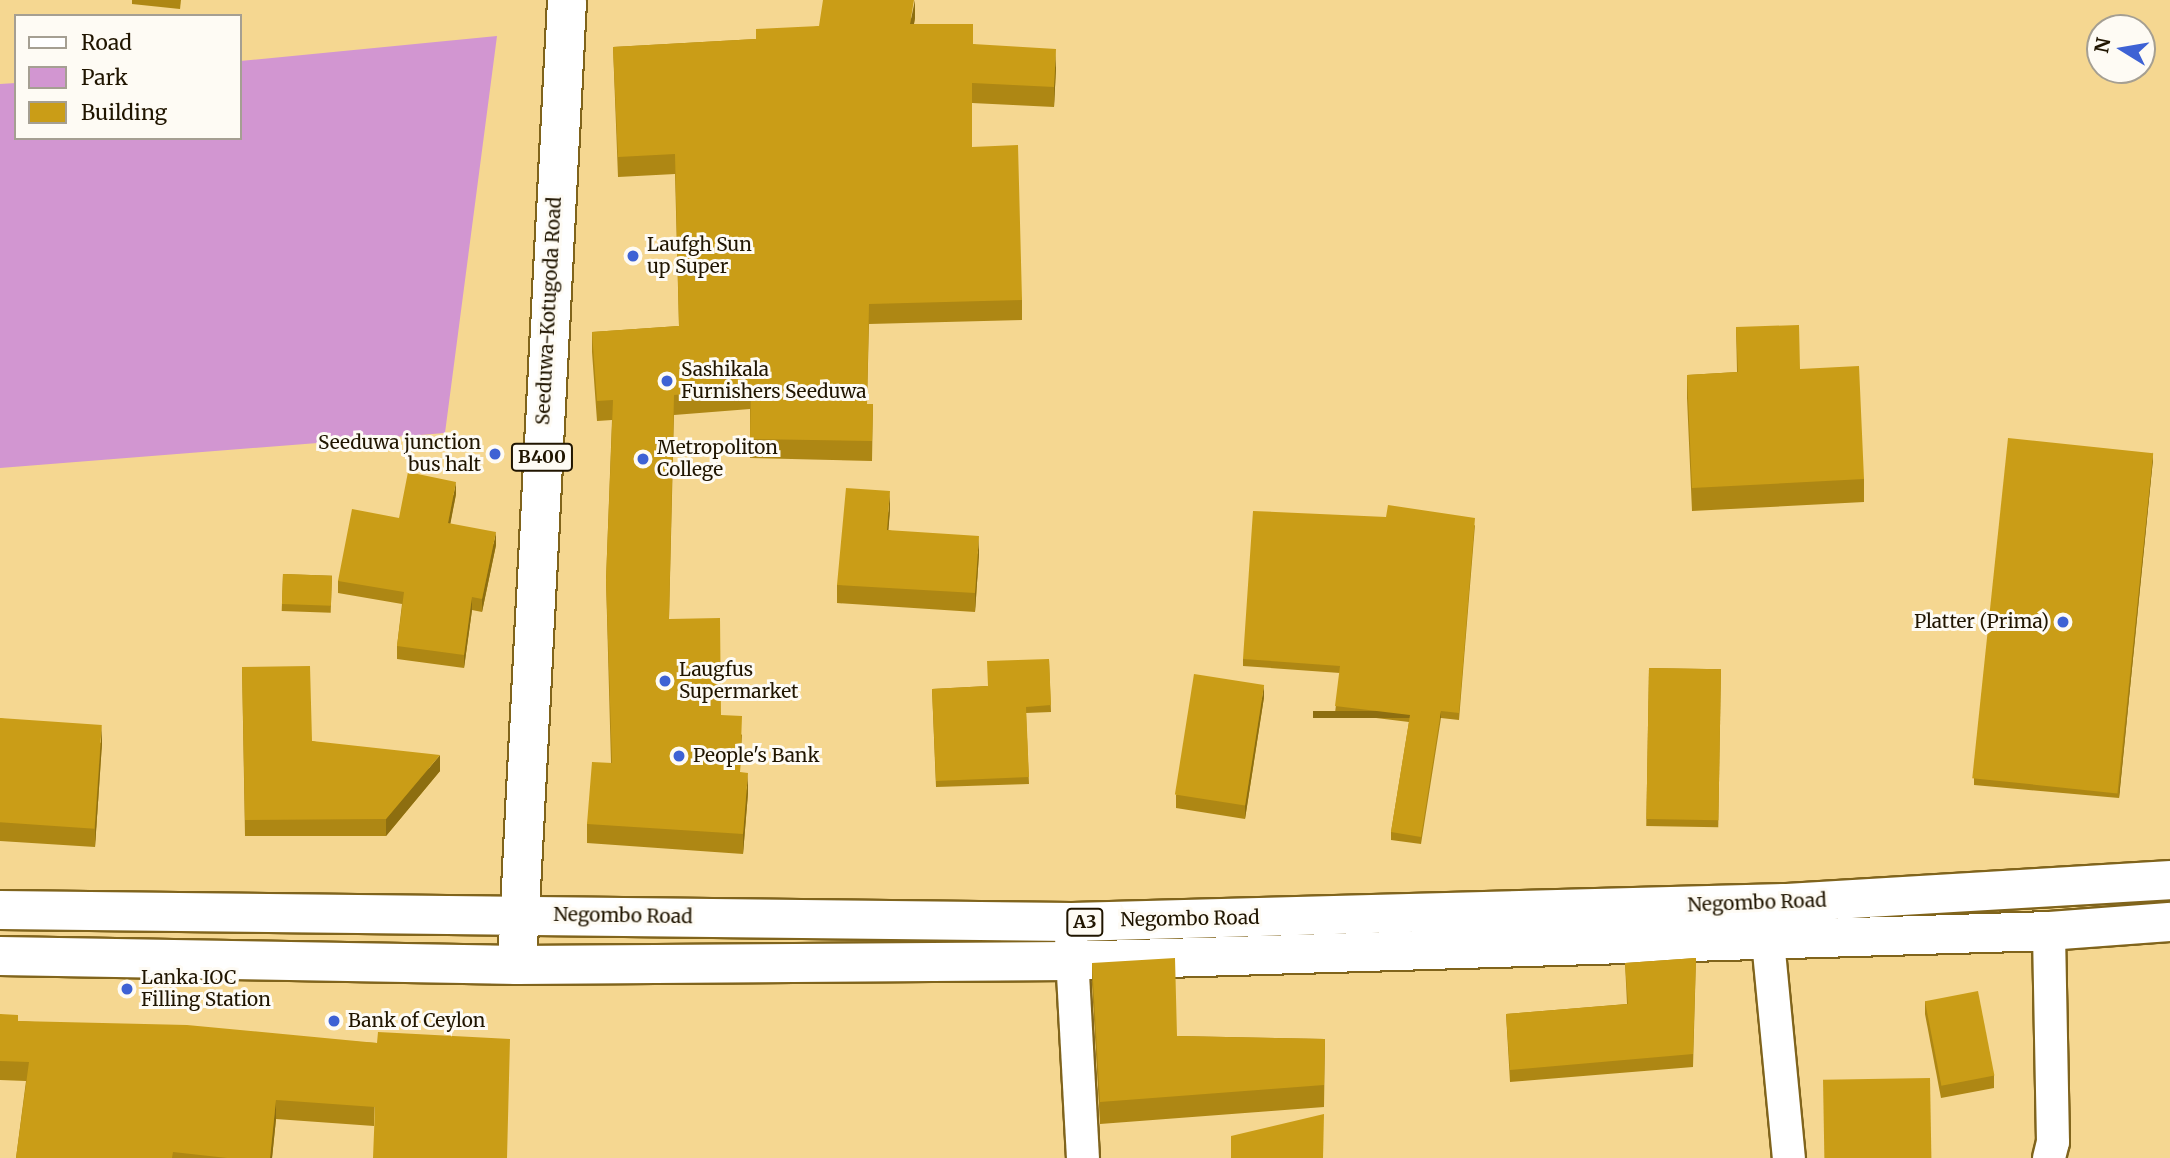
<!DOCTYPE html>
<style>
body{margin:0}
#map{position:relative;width:2170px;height:1158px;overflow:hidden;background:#f5d791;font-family:Merriweather,serif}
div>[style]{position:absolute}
.green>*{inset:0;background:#d296d1}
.roads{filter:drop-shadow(2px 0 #80641c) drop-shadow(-2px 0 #80641c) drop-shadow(0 2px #80641c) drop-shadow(0 -2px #80641c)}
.street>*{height:32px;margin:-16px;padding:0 16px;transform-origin:16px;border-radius:16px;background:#fff}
.primary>*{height:38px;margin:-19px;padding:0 19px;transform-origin:19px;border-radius:19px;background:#fff}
.highway>*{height:38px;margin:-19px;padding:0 19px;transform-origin:19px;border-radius:19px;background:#fff}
.wall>*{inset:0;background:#ae8714;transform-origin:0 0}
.shaded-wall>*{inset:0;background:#8d6e10;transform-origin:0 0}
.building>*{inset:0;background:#ca9d17;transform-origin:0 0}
.dots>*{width:19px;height:19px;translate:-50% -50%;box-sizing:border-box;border:4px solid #fefbf4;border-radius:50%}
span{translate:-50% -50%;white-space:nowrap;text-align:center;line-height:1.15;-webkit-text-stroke:6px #fefbf4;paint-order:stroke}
.shield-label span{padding:2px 5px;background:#fefbf4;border:2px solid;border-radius:5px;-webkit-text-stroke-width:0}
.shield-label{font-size:18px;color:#201500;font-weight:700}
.poi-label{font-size:19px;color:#201500}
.left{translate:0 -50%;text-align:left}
.right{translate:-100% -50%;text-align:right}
.street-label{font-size:19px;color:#201500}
.legend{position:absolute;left:14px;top:14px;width:228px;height:126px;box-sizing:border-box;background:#fefbf4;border:2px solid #a59f92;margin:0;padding:9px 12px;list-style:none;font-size:21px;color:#201500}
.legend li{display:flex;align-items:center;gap:14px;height:35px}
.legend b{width:35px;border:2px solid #a59f92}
.north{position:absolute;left:2086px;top:14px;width:70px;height:70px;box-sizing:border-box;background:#fefbf4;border:2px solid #a59f92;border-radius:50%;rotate:281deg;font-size:19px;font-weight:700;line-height:28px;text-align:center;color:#201500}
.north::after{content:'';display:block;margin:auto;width:24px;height:32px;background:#3e62d4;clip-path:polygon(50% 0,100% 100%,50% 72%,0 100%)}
</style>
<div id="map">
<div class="green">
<i style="clip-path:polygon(497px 36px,445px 433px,0 468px,0 84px,16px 83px,16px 138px,240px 138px,240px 61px)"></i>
</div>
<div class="roads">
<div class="street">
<i style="left:1071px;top:937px;width:221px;rotate:86.9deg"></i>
<i style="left:1768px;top:941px;width:218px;rotate:84.5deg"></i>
<i style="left:2049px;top:1158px;width:16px;rotate:-76deg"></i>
<i style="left:2053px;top:1142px;width:211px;rotate:-91.1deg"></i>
</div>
<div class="primary">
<i style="left:517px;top:965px;width:966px;rotate:-87.03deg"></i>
</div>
<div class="highway">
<i style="left:0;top:910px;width:1072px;rotate:0.64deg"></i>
<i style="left:1072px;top:922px;width:713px;rotate:-1.53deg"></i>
<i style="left:1785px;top:903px;width:386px;rotate:-3.4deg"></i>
<i style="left:0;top:956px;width:517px;rotate:1deg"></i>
<i style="left:517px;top:965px;width:552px;rotate:-0.42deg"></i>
<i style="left:1069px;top:961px;width:980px;rotate:-1.75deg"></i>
<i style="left:2049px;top:931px;width:121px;rotate:-4.3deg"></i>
</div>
</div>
<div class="wall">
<i style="clip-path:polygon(132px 0,181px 0,180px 9px,132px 4px)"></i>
<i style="clip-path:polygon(915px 18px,914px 24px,973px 44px,1056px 68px,1054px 107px,972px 103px,972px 147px,1022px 300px,1022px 320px,869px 324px,867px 404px,873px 404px,872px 461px,750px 458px,750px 409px,674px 415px,669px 619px,721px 715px,742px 735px,740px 772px,748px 793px,743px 854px,587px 843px,587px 824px,611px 763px,606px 580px,612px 420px,597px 421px,592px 352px,592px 332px,679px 326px,675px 174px,618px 177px,613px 47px,756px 39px,819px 26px)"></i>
<i style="clip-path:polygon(1736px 327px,1800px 369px,1864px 479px,1864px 502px,1692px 511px,1687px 398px,1687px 375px,1737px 372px)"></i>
<i style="clip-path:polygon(2153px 459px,2119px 798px,1974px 785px,1974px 778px)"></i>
<i style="clip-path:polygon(456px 494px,450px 524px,496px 545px,482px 612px,472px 610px,464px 668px,397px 659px,397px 646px,402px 604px,338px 593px,338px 581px,399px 518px)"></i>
<i style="clip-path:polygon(890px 510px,888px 530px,979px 554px,975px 612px,837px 603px,837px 585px)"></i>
<i style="clip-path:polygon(1475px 525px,1459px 720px,1441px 718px,1421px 844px,1391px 840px,1391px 832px,1409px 722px,1335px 713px,1340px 673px,1243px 666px,1243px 659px)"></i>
<i style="left:283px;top:574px;width:49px;height:37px;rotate:2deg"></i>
<i style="clip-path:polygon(1049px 659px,1051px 712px,1026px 713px,1029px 784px,936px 787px,932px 689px,988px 686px)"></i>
<i style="clip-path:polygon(242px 667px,312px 741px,440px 771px,386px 836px,245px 836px)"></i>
<i style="left:1649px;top:668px;width:72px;height:158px;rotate:1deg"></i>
<i style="clip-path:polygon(1264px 697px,1245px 819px,1176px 808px,1176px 795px)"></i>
<i style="clip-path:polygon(0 718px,102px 743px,95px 847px,0 841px)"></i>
<i style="clip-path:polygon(1696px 958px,1693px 1067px,1510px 1082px,1506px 1014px,1627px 1004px,1625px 963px)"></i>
<i style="clip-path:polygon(1092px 963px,1177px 1036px,1325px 1039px,1324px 1107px,1100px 1124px,1092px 985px)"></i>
<i style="clip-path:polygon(1925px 1001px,1994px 1075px,1994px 1088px,1941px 1098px,1925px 1014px)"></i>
<i style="clip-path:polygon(0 1014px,18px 1021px,377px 1043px,374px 1126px,276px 1119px,272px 1158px,16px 1158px,26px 1081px,0 1080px)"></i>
</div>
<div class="shaded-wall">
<i style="clip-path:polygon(915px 0,915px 18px,910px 44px,910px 24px)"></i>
<i style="clip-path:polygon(1056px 49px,1056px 68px,1054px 107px,1054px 87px)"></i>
<i style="clip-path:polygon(2153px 452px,2153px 459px,2119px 798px,2119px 792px)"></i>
<i style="clip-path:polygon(456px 482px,456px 494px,448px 536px,448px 523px)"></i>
<i style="clip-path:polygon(890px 491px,890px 510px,887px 549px,887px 530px)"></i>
<i style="clip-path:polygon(496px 532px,496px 545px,482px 612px,482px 599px)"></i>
<i style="clip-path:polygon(979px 536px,979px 554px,975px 612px,975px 593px)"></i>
<i style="clip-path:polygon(472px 597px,472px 610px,464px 668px,464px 655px)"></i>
<i style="clip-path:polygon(1264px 685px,1264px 697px,1245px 819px,1245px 806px)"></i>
<i style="left:1441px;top:711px;width:7px;height:128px;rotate:90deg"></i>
<i style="clip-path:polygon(102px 725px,102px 743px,95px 847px,95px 829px)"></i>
<i style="clip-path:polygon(440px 755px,440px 771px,386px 836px,386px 819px)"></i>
<i style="clip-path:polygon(748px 773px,748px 793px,743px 854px,743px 834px)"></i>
<i style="clip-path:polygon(276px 1100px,276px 1119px,272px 1158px,270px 1158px)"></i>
</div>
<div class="building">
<i style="clip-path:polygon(823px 0,914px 0,910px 24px,973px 24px,973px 44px,1056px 49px,1054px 87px,972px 83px,972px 147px,1018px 145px,1022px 300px,869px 304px,867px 404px,873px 404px,872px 441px,750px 439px,751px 389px,674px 395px,669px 619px,720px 618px,721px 715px,742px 716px,740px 772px,748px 773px,743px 834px,587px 824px,592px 762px,612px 763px,606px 580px,613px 400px,597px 401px,592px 332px,679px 326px,675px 154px,618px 157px,613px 47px,756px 39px,756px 29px,819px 26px)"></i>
<i style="clip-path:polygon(1799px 325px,1800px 369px,1859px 366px,1864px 479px,1692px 488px,1687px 375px,1738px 372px,1736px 327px)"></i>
<i style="left:2008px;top:438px;width:146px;height:342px;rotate:6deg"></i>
<i style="clip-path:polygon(408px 472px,456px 482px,448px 523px,496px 532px,482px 599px,472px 597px,464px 655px,397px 646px,404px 592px,338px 581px,352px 509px,399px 518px)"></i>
<i style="clip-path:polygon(846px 488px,890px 491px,887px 530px,979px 536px,975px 593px,837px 585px)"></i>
<i style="clip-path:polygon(1388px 505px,1475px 518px,1459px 713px,1441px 711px,1421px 837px,1391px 832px,1410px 715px,1335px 706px,1340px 666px,1243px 659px,1253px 511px,1386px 517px)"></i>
<i style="left:283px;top:574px;width:49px;height:30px;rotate:2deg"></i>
<i style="clip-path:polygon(1049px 659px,1051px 705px,1026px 707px,1029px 777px,936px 781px,932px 689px,988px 686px,987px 661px)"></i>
<i style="clip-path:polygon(310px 666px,312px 741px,440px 755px,386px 819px,245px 820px,242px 667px)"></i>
<i style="left:1649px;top:668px;width:72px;height:151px;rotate:1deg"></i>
<i style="left:1194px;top:674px;width:71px;height:122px;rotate:9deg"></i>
<i style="left:0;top:718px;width:102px;height:104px;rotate:4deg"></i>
<i style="clip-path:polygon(1175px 958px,1177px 1036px,1325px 1039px,1324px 1085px,1100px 1102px,1092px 963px)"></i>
<i style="clip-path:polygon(1696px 958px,1693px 1054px,1510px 1070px,1506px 1014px,1628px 1004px,1625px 963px)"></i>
<i style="left:1978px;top:991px;width:86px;height:54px;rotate:79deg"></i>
<i style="clip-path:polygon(0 1014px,18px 1015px,18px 1021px,187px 1025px,377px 1043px,378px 1032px,510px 1039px,507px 1158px,373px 1158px,375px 1107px,276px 1100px,270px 1158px,227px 1158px,173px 1152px,172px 1158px,16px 1158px,29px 1062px,0 1061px)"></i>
<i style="left:1930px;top:1078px;width:80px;height:107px;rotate:89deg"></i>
<i style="clip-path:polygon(1324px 1114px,1323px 1158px,1231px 1158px,1231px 1136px)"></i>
</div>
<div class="dots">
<i style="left:633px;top:256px;background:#3e62d4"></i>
<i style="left:667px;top:381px;background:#3e62d4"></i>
<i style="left:495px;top:454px;background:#3e62d4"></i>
<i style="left:643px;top:459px;background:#3e62d4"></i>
<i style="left:2063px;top:622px;background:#3e62d4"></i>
<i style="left:665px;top:681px;background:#3e62d4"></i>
<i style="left:679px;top:756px;background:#3e62d4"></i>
<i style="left:127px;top:989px;background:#3e62d4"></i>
<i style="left:334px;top:1021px;background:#3e62d4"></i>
</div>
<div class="shield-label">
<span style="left:542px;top:457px">B400</span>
<span style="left:1085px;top:922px">A3</span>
</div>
<div class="poi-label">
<span class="left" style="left:647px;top:256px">Laufgh Sun<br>up Super</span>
<span class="left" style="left:681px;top:381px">Sashikala<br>Furnishers Seeduwa</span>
<span class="right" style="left:481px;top:454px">Seeduwa junction<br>bus halt</span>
<span class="left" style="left:657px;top:459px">Metropoliton<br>College</span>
<span class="right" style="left:2049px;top:622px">Platter (Prima)</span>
<span class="left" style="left:679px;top:681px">Laugfus<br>Supermarket</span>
<span class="left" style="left:693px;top:756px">People's Bank</span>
<span class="left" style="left:141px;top:989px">Lanka IOC<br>Filling Station</span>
<span class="left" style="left:348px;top:1021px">Bank of Ceylon</span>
</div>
<div class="street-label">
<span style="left:549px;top:311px;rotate:-87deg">Seeduwa-Kotugoda Road</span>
<span style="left:1757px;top:903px;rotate:-2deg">Negombo Road</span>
<span style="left:623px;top:916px;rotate:1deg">Negombo Road</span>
<span style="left:1190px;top:919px;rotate:-1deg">Negombo Road</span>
</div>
<ul class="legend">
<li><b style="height:9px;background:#fff"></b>Road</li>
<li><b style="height:19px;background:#d296d1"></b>Park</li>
<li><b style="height:19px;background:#ca9d17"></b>Building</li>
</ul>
<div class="north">N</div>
</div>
